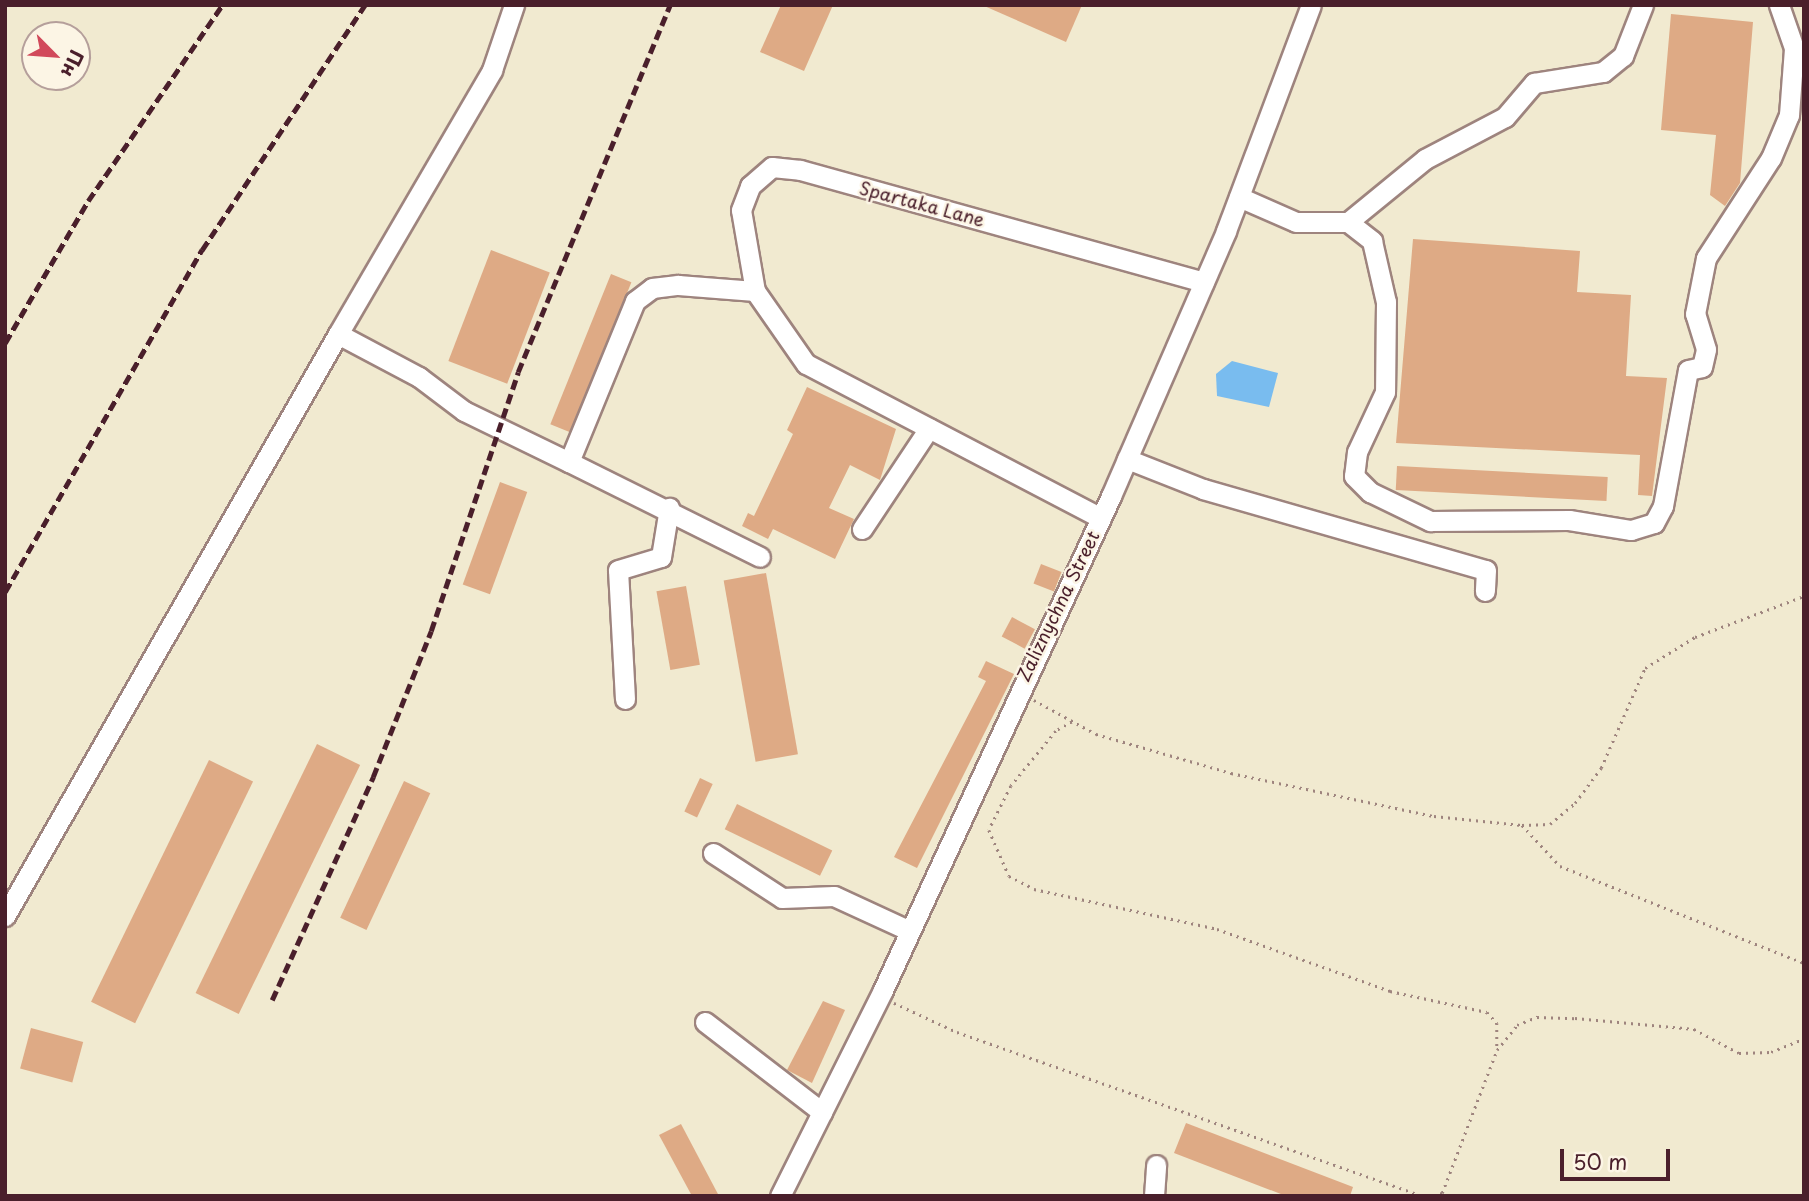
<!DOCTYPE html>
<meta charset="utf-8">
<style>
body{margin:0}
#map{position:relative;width:1809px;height:1201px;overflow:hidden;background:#f1ead0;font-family:"Playpen Sans",sans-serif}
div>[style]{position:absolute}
.water>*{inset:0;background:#79bcef}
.building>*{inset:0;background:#deaa85;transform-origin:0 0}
.path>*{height:2.5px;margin-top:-1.25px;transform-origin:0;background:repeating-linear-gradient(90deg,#9e847e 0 2px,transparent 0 7px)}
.roads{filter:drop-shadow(2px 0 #9e847e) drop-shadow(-2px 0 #9e847e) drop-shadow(0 2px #9e847e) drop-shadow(0 -2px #9e847e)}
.minor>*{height:19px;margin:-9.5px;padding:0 9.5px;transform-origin:9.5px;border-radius:9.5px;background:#fff}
.rail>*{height:4.5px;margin-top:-2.25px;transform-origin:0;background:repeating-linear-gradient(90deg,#4a1f2b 0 10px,transparent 0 15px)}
span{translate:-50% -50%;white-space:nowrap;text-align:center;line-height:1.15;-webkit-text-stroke:5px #fcf5e5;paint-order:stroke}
.street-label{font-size:18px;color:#4a1f2b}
.frame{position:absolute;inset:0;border:7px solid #4a1f2b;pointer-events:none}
.north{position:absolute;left:21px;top:21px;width:70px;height:70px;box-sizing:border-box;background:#fcf5e5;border:2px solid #b59f9b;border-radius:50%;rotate:115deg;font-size:19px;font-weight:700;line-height:28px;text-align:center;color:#4a1f2b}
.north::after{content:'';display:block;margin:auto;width:24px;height:32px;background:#d1495b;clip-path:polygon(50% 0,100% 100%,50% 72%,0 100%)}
.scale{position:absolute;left:1560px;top:1149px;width:110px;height:32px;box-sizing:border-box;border:4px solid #4a1f2b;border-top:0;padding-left:9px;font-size:21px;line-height:24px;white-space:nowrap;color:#4a1f2b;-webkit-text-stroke:5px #fcf5e5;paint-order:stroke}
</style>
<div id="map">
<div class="water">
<i style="clip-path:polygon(1232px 361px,1278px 373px,1269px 407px,1217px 396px,1216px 374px)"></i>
</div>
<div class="building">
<i style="clip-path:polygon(781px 5px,833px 5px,804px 71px,760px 52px)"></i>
<i style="clip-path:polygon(982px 5px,1082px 5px,1066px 42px)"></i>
<i style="clip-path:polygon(1671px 14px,1753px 22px,1740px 183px,1725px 206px,1710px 195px,1716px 135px,1661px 130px)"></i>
<i style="clip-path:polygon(1413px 239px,1580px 251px,1577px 292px,1631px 295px,1626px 376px,1667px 378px,1652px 496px,1638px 495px,1640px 455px,1396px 443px)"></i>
<i style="left:491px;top:250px;width:63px;height:119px;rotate:21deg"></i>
<i style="left:611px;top:274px;width:22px;height:162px;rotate:22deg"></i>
<i style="clip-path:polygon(807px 387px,896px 429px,880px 480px,850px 465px,829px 508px,854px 519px,835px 559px,773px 529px,768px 539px,742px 526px,748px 513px,754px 516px,793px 434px,787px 430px)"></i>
<i style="left:1397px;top:466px;width:211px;height:24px;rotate:3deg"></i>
<i style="left:500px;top:482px;width:29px;height:109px;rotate:20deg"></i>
<i style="left:1041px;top:564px;width:22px;height:21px;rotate:21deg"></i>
<i style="left:766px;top:573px;width:184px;height:43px;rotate:80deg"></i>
<i style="left:686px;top:586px;width:80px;height:30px;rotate:80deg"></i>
<i style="left:1012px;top:617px;width:26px;height:22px;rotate:28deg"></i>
<i style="clip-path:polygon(986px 661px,1014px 674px,917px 868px,894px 857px,986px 681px,978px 677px)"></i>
<i style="left:317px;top:744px;width:48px;height:277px;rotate:26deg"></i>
<i style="left:209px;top:760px;width:49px;height:269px;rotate:26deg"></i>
<i style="left:700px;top:778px;width:14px;height:37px;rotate:25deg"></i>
<i style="left:404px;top:781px;width:29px;height:151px;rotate:25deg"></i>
<i style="left:737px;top:804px;width:106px;height:28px;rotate:26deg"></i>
<i style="clip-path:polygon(823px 1001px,845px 1010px,812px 1083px,787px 1070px)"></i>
<i style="left:31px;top:1028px;width:54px;height:42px;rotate:15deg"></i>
<i style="clip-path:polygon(1186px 1123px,1353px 1187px,1350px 1196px,1286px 1196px,1174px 1153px)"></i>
<i style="clip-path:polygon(681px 1124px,719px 1196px,692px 1196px,659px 1135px)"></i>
</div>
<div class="path">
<i style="left:1034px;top:700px;width:71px;rotate:28.7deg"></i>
<i style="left:1096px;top:734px;width:141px;rotate:16.1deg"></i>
<i style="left:1231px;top:773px;width:208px;rotate:12deg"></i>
<i style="left:1434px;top:816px;width:88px;rotate:5.8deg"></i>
<i style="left:1522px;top:825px;width:56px;rotate:47.2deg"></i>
<i style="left:1560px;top:866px;width:263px;rotate:21.7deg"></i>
<i style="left:1072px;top:722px;width:18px;rotate:151deg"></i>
<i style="left:1056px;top:731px;width:71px;rotate:129.3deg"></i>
<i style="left:1011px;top:786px;width:49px;rotate:116.6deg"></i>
<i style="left:989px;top:830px;width:50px;rotate:66.5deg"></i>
<i style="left:1009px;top:876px;width:28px;rotate:27deg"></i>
<i style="left:1034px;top:889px;width:187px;rotate:12.3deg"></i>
<i style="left:1217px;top:929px;width:184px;rotate:19.7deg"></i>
<i style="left:1390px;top:991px;width:99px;rotate:12.2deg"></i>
<i style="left:1487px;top:1012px;width:15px;rotate:48deg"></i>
<i style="left:1497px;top:1023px;width:27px;rotate:90deg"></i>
<i style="left:1522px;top:825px;width:28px;rotate:-2deg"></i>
<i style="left:1550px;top:824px;width:33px;rotate:-40deg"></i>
<i style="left:1575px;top:803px;width:44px;rotate:-53.4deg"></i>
<i style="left:1601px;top:768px;width:109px;rotate:-66.3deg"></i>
<i style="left:1645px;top:668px;width:59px;rotate:-31.8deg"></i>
<i style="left:1695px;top:637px;width:116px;rotate:-20.6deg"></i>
<i style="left:894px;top:1003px;width:69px;rotate:24.7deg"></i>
<i style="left:957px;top:1032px;width:495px;rotate:19.4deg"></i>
<i style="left:1434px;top:1196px;width:9px;rotate:-21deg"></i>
<i style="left:1442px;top:1193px;width:153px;rotate:-69deg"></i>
<i style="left:1497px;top:1050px;width:32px;rotate:-51deg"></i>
<i style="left:1517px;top:1025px;width:22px;rotate:-22deg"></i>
<i style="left:1537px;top:1017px;width:38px;rotate:2deg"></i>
<i style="left:1575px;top:1018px;width:120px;rotate:5.3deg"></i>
<i style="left:1694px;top:1029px;width:51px;rotate:28.1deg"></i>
<i style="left:1739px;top:1053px;width:32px;rotate:-2deg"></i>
<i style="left:1771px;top:1052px;width:35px;rotate:-22deg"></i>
</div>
<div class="roads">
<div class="minor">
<i style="left:1239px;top:197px;width:62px;rotate:23.7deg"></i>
<i style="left:1296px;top:222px;width:52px"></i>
<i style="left:1348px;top:222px;width:99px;rotate:-39.3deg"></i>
<i style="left:1425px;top:159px;width:90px;rotate:-27.7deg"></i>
<i style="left:1505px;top:117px;width:45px;rotate:-49.5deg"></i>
<i style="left:1534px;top:83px;width:70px;rotate:-9.1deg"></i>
<i style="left:1603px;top:72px;width:26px;rotate:-39deg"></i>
<i style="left:1623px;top:56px;width:55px;rotate:-68.6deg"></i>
<i style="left:1348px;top:222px;width:31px;rotate:38deg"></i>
<i style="left:1372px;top:241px;width:63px;rotate:77.1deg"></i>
<i style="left:1386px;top:302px;width:90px;rotate:90.6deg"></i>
<i style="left:1385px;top:392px;width:66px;rotate:115deg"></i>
<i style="left:1357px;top:452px;width:24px;rotate:97deg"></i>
<i style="left:1354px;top:476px;width:23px;rotate:45deg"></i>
<i style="left:1370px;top:492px;width:67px;rotate:25.8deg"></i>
<i style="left:1430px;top:521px;width:139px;rotate:-0.4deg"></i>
<i style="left:1569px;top:520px;width:63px;rotate:9.2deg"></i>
<i style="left:1631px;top:530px;width:24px;rotate:-17deg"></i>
<i style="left:1654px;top:523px;width:19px;rotate:-62deg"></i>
<i style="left:1663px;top:506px;width:138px;rotate:-79.6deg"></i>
<i style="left:1688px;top:370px;width:14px;rotate:-12deg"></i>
<i style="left:1702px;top:367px;width:18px;rotate:-77deg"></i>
<i style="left:1706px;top:349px;width:37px;rotate:-107deg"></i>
<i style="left:1695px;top:314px;width:57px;rotate:-78.9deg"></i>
<i style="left:1706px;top:258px;width:119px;rotate:-57deg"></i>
<i style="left:1771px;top:158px;width:47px;rotate:-67.3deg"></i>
<i style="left:1789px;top:115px;width:67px;rotate:-85.7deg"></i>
<i style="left:1794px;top:48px;width:46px;rotate:-109.2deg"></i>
<i style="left:338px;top:334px;width:306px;rotate:-59.7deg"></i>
<i style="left:492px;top:70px;width:69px;rotate:-71.3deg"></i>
<i style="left:1127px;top:459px;width:82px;rotate:21.5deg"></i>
<i style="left:1203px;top:489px;width:294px;rotate:16deg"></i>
<i style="left:1486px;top:570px;width:21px;rotate:93deg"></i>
<i style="left:569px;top:462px;width:213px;rotate:26.4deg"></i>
<i style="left:1101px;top:518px;width:333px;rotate:-152.4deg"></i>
<i style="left:806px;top:364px;width:89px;rotate:-124.9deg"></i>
<i style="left:755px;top:291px;width:82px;rotate:-99.8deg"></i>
<i style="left:741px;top:210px;width:26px;rotate:-69deg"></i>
<i style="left:750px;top:186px;width:29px;rotate:-41deg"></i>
<i style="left:772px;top:167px;width:28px;rotate:6deg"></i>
<i style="left:800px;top:170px;width:419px;rotate:15.5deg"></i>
<i style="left:862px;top:529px;width:121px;rotate:-56.4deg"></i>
<i style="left:625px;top:699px;width:129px;rotate:-93.1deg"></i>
<i style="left:618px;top:570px;width:45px;rotate:-16.8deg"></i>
<i style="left:661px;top:557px;width:50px;rotate:-80.7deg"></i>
<i style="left:713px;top:853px;width:82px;rotate:33.1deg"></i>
<i style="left:782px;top:898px;width:52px;rotate:-2.2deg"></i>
<i style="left:834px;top:896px;width:81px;rotate:24.7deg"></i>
<i style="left:5px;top:916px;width:671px;rotate:-60.22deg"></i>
<i style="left:338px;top:334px;width:92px;rotate:28deg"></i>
<i style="left:419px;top:377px;width:56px;rotate:37.1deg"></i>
<i style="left:464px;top:411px;width:117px;rotate:25.9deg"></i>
<i style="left:569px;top:462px;width:174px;rotate:-67.7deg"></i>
<i style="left:635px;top:301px;width:21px;rotate:-37deg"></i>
<i style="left:652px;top:288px;width:26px;rotate:-7deg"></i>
<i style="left:678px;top:285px;width:77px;rotate:4.5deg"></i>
<i style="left:705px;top:1022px;width:148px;rotate:37.6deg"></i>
<i style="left:780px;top:1196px;width:230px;rotate:-63.4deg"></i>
<i style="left:883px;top:990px;width:544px;rotate:-65.22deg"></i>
<i style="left:1111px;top:496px;width:289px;rotate:-66.5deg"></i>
<i style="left:1226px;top:231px;width:241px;rotate:-69.4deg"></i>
<i style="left:1154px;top:1196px;width:31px;rotate:-86deg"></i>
</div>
</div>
<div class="rail">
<i style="left:5px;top:343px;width:164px;rotate:-59.7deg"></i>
<i style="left:88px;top:201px;width:237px;rotate:-55.6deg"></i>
<i style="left:5px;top:592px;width:395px;rotate:-60.1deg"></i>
<i style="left:202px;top:250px;width:294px;rotate:-56.4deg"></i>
<i style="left:272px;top:1000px;width:245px;rotate:-65.6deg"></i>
<i style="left:373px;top:777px;width:157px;rotate:-68.3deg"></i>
<i style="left:431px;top:631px;width:273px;rotate:-71.4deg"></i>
<i style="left:518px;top:372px;width:397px;rotate:-67.5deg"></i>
</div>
<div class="street-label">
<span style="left:922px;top:204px;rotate:15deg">Spartaka Lane</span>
<span style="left:1058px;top:606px;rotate:-64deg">Zaliznychna Street</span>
</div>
<div class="frame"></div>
<div class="north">Пн</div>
<div class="scale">50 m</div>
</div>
